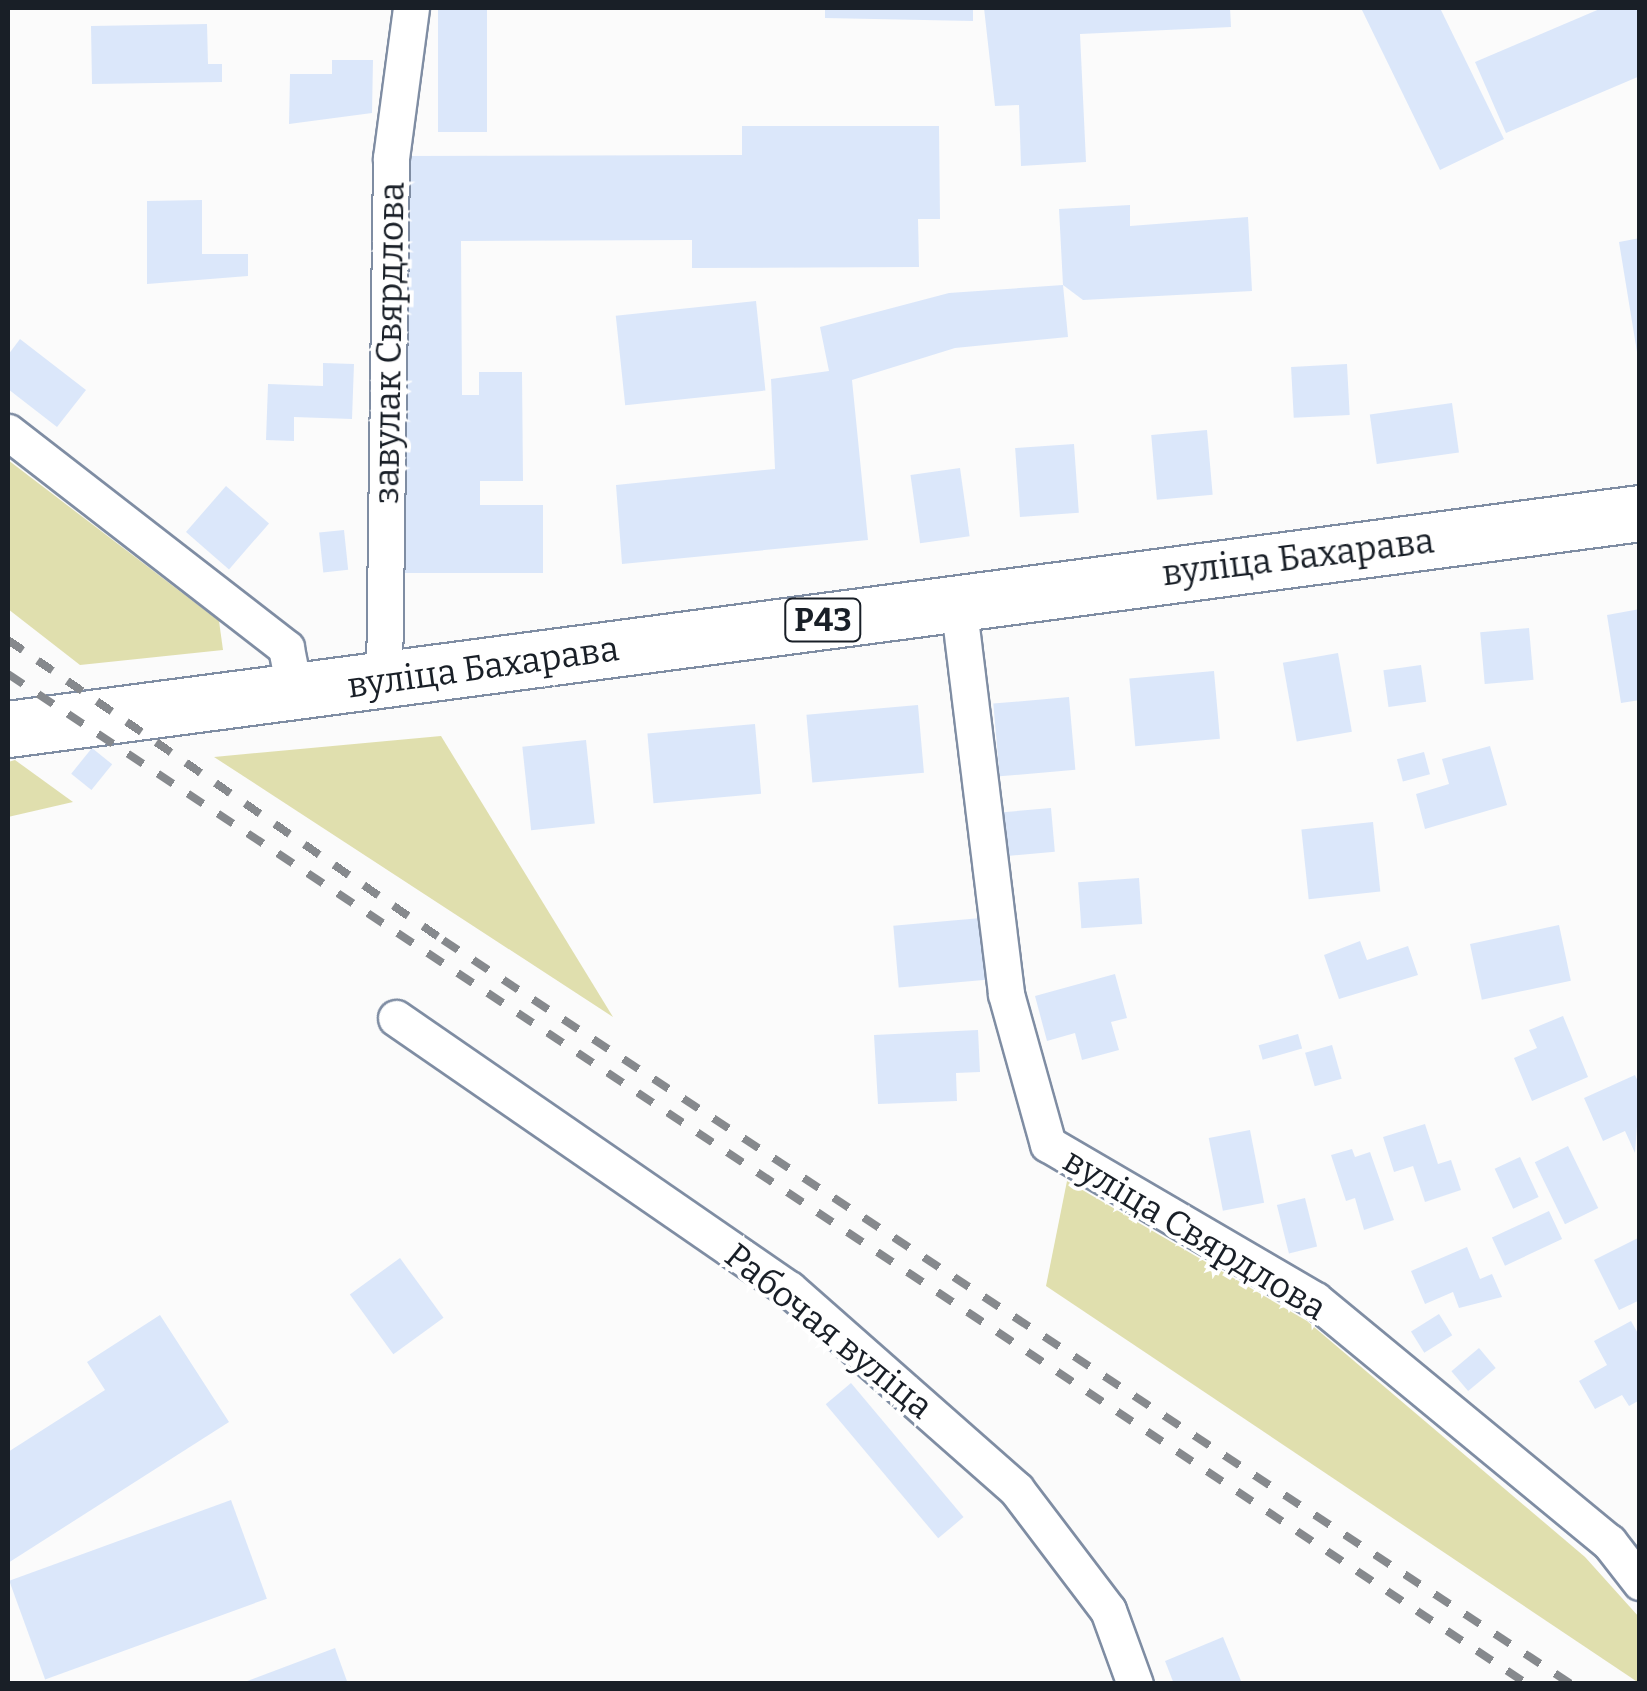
<!DOCTYPE html>
<meta charset="utf-8">
<style>
body{margin:0}
#map{position:relative;width:1647px;height:1691px;overflow:hidden;background:#fbfbfb;font-family:Bitter,serif}
div>[style]{position:absolute}
.green>*{inset:0;background:#e0dfae}
.building>*{inset:0;background:#dbe7fa;transform-origin:0 0}
.roads{filter:drop-shadow(2px 0 #7f8da3) drop-shadow(-2px 0 #7f8da3) drop-shadow(0 2px #7f8da3) drop-shadow(0 -2px #7f8da3)}
.minor>*{height:35px;margin:-17.5px;padding:0 17.5px;transform-origin:17.5px;border-radius:17.5px;background:#fff}
.primary>*{height:55px;margin:-27.5px;padding:0 27.5px;transform-origin:27.5px;border-radius:27.5px;background:#fff}
.rail>*{height:8px;margin-top:-4px;transform-origin:0;background:repeating-linear-gradient(90deg,#86898d 0 18px,transparent 0 36px)}
span{translate:-50% -50%;white-space:nowrap;text-align:center;line-height:1.15;-webkit-text-stroke:8px #fff;paint-order:stroke}
.shield-label span{padding:2px 8px;background:#fff;border:2px solid;border-radius:8px;-webkit-text-stroke-width:0}
.shield-label{font-size:32px;color:#191f27;font-weight:700}
.street-label{font-size:35px;color:#191f27}
.frame{position:absolute;inset:0;border:10px solid #191f27;pointer-events:none}
</style>
<div id="map">
<div class="green">
<i style="clip-path:polygon(8px 460px,219px 621px,223px 650px,80px 665px,8px 609px)"></i>
<i style="clip-path:polygon(441px 736px,613px 1017px,214px 757px)"></i>
<i style="clip-path:polygon(15px 760px,73px 802px,8px 817px,8px 762px)"></i>
<i style="clip-path:polygon(1067px 1181px,1307px 1321px,1585px 1557px,1639px 1617px,1639px 1683px,1046px 1286px)"></i>
</div>
<div class="building">
<i style="left:438px;top:8px;width:49px;height:124px"></i>
<i style="clip-path:polygon(825px 8px,973px 8px,973px 21px,825px 18px)"></i>
<i style="clip-path:polygon(984px 8px,1230px 8px,1231px 27px,1080px 34px,1086px 162px,1021px 166px,1019px 105px,995px 106px)"></i>
<i style="clip-path:polygon(1361px 8px,1440px 8px,1504px 139px,1440px 170px)"></i>
<i style="clip-path:polygon(1602px 8px,1640px 8px,1640px 76px,1506px 133px,1475px 62px)"></i>
<i style="clip-path:polygon(207px 24px,208px 64px,222px 64px,222px 82px,92px 84px,91px 26px)"></i>
<i style="clip-path:polygon(332px 60px,373px 60px,372px 113px,289px 124px,290px 74px,332px 74px)"></i>
<i style="clip-path:polygon(742px 126px,939px 126px,940px 219px,918px 219px,919px 267px,692px 268px,692px 240px,461px 241px,462px 395px,479px 395px,479px 372px,522px 372px,523px 481px,480px 481px,480px 505px,543px 505px,543px 573px,400px 573px,398px 156px,742px 155px)"></i>
<i style="clip-path:polygon(202px 200px,202px 254px,248px 254px,248px 276px,147px 284px,147px 201px)"></i>
<i style="clip-path:polygon(1130px 205px,1130px 226px,1248px 217px,1252px 291px,1083px 300px,1063px 285px,1059px 209px)"></i>
<i style="clip-path:polygon(1640px 238px,1640px 352px,1637px 352px,1619px 242px)"></i>
<i style="clip-path:polygon(1063px 285px,1068px 337px,955px 348px,852px 380px,868px 540px,622px 564px,616px 485px,775px 469px,771px 379px,829px 371px,820px 327px,949px 293px)"></i>
<i style="left:756px;top:301px;width:90px;height:141px;rotate:84deg"></i>
<i style="clip-path:polygon(20px 339px,86px 390px,57px 427px,8px 389px,8px 355px)"></i>
<i style="clip-path:polygon(323px 363px,354px 364px,352px 419px,294px 417px,294px 441px,266px 440px,268px 384px,323px 386px)"></i>
<i style="left:1347px;top:364px;width:51px;height:56px;rotate:87deg"></i>
<i style="left:1452px;top:403px;width:50px;height:83px;rotate:82deg"></i>
<i style="left:1207px;top:430px;width:65px;height:56px;rotate:85deg"></i>
<i style="left:1074px;top:444px;width:69px;height:59px;rotate:86deg"></i>
<i style="left:960px;top:468px;width:69px;height:50px;rotate:82deg"></i>
<i style="left:226px;top:486px;width:57px;height:61px;rotate:41deg"></i>
<i style="left:344px;top:530px;width:40px;height:25px;rotate:84deg"></i>
<i style="clip-path:polygon(1640px 609px,1640px 700px,1621px 703px,1607px 615px)"></i>
<i style="left:1529px;top:628px;width:52px;height:49px;rotate:85deg"></i>
<i style="left:1338px;top:653px;width:80px;height:56px;rotate:80deg"></i>
<i style="left:1421px;top:665px;width:37px;height:38px;rotate:82deg"></i>
<i style="left:1214px;top:671px;width:68px;height:85px;rotate:85deg"></i>
<i style="left:1069px;top:697px;width:73px;height:76px;rotate:85deg"></i>
<i style="left:918px;top:705px;width:68px;height:112px;rotate:85deg"></i>
<i style="left:755px;top:724px;width:70px;height:108px;rotate:85deg"></i>
<i style="left:586px;top:740px;width:84px;height:64px;rotate:84deg"></i>
<i style="clip-path:polygon(1490px 746px,1507px 805px,1425px 829px,1416px 794px,1449px 784px,1442px 759px)"></i>
<i style="left:92px;top:748px;width:26px;height:33px;rotate:39deg"></i>
<i style="left:1424px;top:752px;width:23px;height:28px;rotate:75deg"></i>
<i style="left:1051px;top:808px;width:44px;height:54px;rotate:85deg"></i>
<i style="left:1373px;top:822px;width:70px;height:72px;rotate:84deg"></i>
<i style="left:1139px;top:878px;width:46px;height:61px;rotate:86deg"></i>
<i style="left:981px;top:918px;width:62px;height:88px;rotate:85deg"></i>
<i style="left:1559px;top:925px;width:57px;height:91px;rotate:78deg"></i>
<i style="clip-path:polygon(1360px 941px,1367px 960px,1408px 946px,1418px 975px,1339px 999px,1324px 955px)"></i>
<i style="clip-path:polygon(1115px 974px,1127px 1018px,1111px 1022px,1119px 1050px,1082px 1060px,1075px 1033px,1047px 1041px,1035px 996px)"></i>
<i style="clip-path:polygon(1563px 1016px,1588px 1077px,1532px 1101px,1514px 1058px,1537px 1048px,1529px 1030px)"></i>
<i style="clip-path:polygon(978px 1030px,980px 1072px,956px 1073px,957px 1101px,878px 1104px,874px 1035px)"></i>
<i style="left:1298px;top:1034px;width:15px;height:41px;rotate:74deg"></i>
<i style="left:1332px;top:1045px;width:35px;height:28px;rotate:74deg"></i>
<i style="clip-path:polygon(1635px 1075px,1640px 1086px,1635px 1153px,1625px 1131px,1603px 1141px,1584px 1098px)"></i>
<i style="clip-path:polygon(1425px 1124px,1438px 1164px,1451px 1160px,1461px 1190px,1425px 1202px,1413px 1166px,1394px 1172px,1383px 1137px)"></i>
<i style="left:1250px;top:1130px;width:74px;height:42px;rotate:79deg"></i>
<i style="left:1568px;top:1146px;width:69px;height:37px;rotate:64deg"></i>
<i style="clip-path:polygon(1352px 1149px,1355px 1157px,1370px 1152px,1394px 1220px,1364px 1230px,1355px 1198px,1346px 1201px,1331px 1155px)"></i>
<i style="left:1520px;top:1157px;width:44px;height:28px;rotate:65deg"></i>
<i style="left:1305px;top:1198px;width:50px;height:29px;rotate:76deg"></i>
<i style="left:1549px;top:1211px;width:31px;height:63px;rotate:65deg"></i>
<i style="clip-path:polygon(1640px 1237px,1640px 1300px,1619px 1310px,1594px 1260px)"></i>
<i style="clip-path:polygon(1467px 1247px,1480px 1279px,1492px 1274px,1502px 1297px,1459px 1308px,1453px 1292px,1425px 1304px,1411px 1271px)"></i>
<i style="left:400px;top:1258px;width:74px;height:62px;rotate:54deg"></i>
<i style="left:1439px;top:1314px;width:25px;height:33px;rotate:58deg"></i>
<i style="clip-path:polygon(160px 1315px,229px 1422px,8px 1563px,8px 1452px,105px 1390px,87px 1362px)"></i>
<i style="clip-path:polygon(1631px 1321px,1640px 1337px,1640px 1400px,1629px 1406px,1622px 1395px,1595px 1409px,1579px 1381px,1607px 1365px,1594px 1341px)"></i>
<i style="left:1479px;top:1348px;width:26px;height:36px;rotate:50deg"></i>
<i style="left:851px;top:1383px;width:175px;height:33px;rotate:50deg"></i>
<i style="left:231px;top:1500px;width:105px;height:236px;rotate:70deg"></i>
<i style="clip-path:polygon(1223px 1637px,1241px 1681px,1174px 1684px,1165px 1661px)"></i>
<i style="clip-path:polygon(335px 1648px,348px 1684px,242px 1684px,242px 1683px)"></i>
</div>
<div class="roads">
<div class="minor">
<i style="left:8px;top:432px;width:352px;rotate:37.8deg"></i>
<i style="left:286px;top:648px;width:46px;rotate:78.7deg"></i>
<i style="left:958px;top:602px;width:395px;rotate:83deg"></i>
<i style="left:1006px;top:994px;width:156px;rotate:74.4deg"></i>
<i style="left:1048px;top:1144px;width:309px;rotate:30.3deg"></i>
<i style="left:1315px;top:1300px;width:381px;rotate:39.5deg"></i>
<i style="left:1609px;top:1542px;width:51px;rotate:52.2deg"></i>
<i style="left:384px;top:680px;width:522px;rotate:-89.23deg"></i>
<i style="left:391px;top:158px;width:151px;rotate:-82.4deg"></i>
<i style="left:396px;top:1018px;width:477px;rotate:34.6deg"></i>
<i style="left:789px;top:1289px;width:303px;rotate:41.4deg"></i>
<i style="left:1016px;top:1489px;width:152px;rotate:52.8deg"></i>
<i style="left:1108px;top:1610px;width:79px;rotate:70deg"></i>
</div>
<div class="primary">
<i style="left:8px;top:729px;width:1646px;rotate:-7.54deg"></i>
</div>
</div>
<div class="rail">
<i style="left:8px;top:640px;width:528px;rotate:34.59deg"></i>
<i style="left:443px;top:940px;width:1351px;rotate:33.41deg"></i>
<i style="left:8px;top:674px;width:1824px;rotate:33.62deg"></i>
</div>
<div class="shield-label">
<span style="left:823px;top:620px">Р43</span>
</div>
<div class="street-label">
<span style="left:389px;top:343px;rotate:-89deg">завулак Свярдлова</span>
<span style="left:1298px;top:557px;rotate:-7deg">вуліца Бахарава</span>
<span style="left:483px;top:667px;rotate:-8deg">вуліца Бахарава</span>
<span style="left:1195px;top:1234px;rotate:31deg">вуліца Свярдлова</span>
<span style="left:829px;top:1331px;rotate:39deg">Рабочая вуліца</span>
</div>
<div class="frame"></div>
</div>
